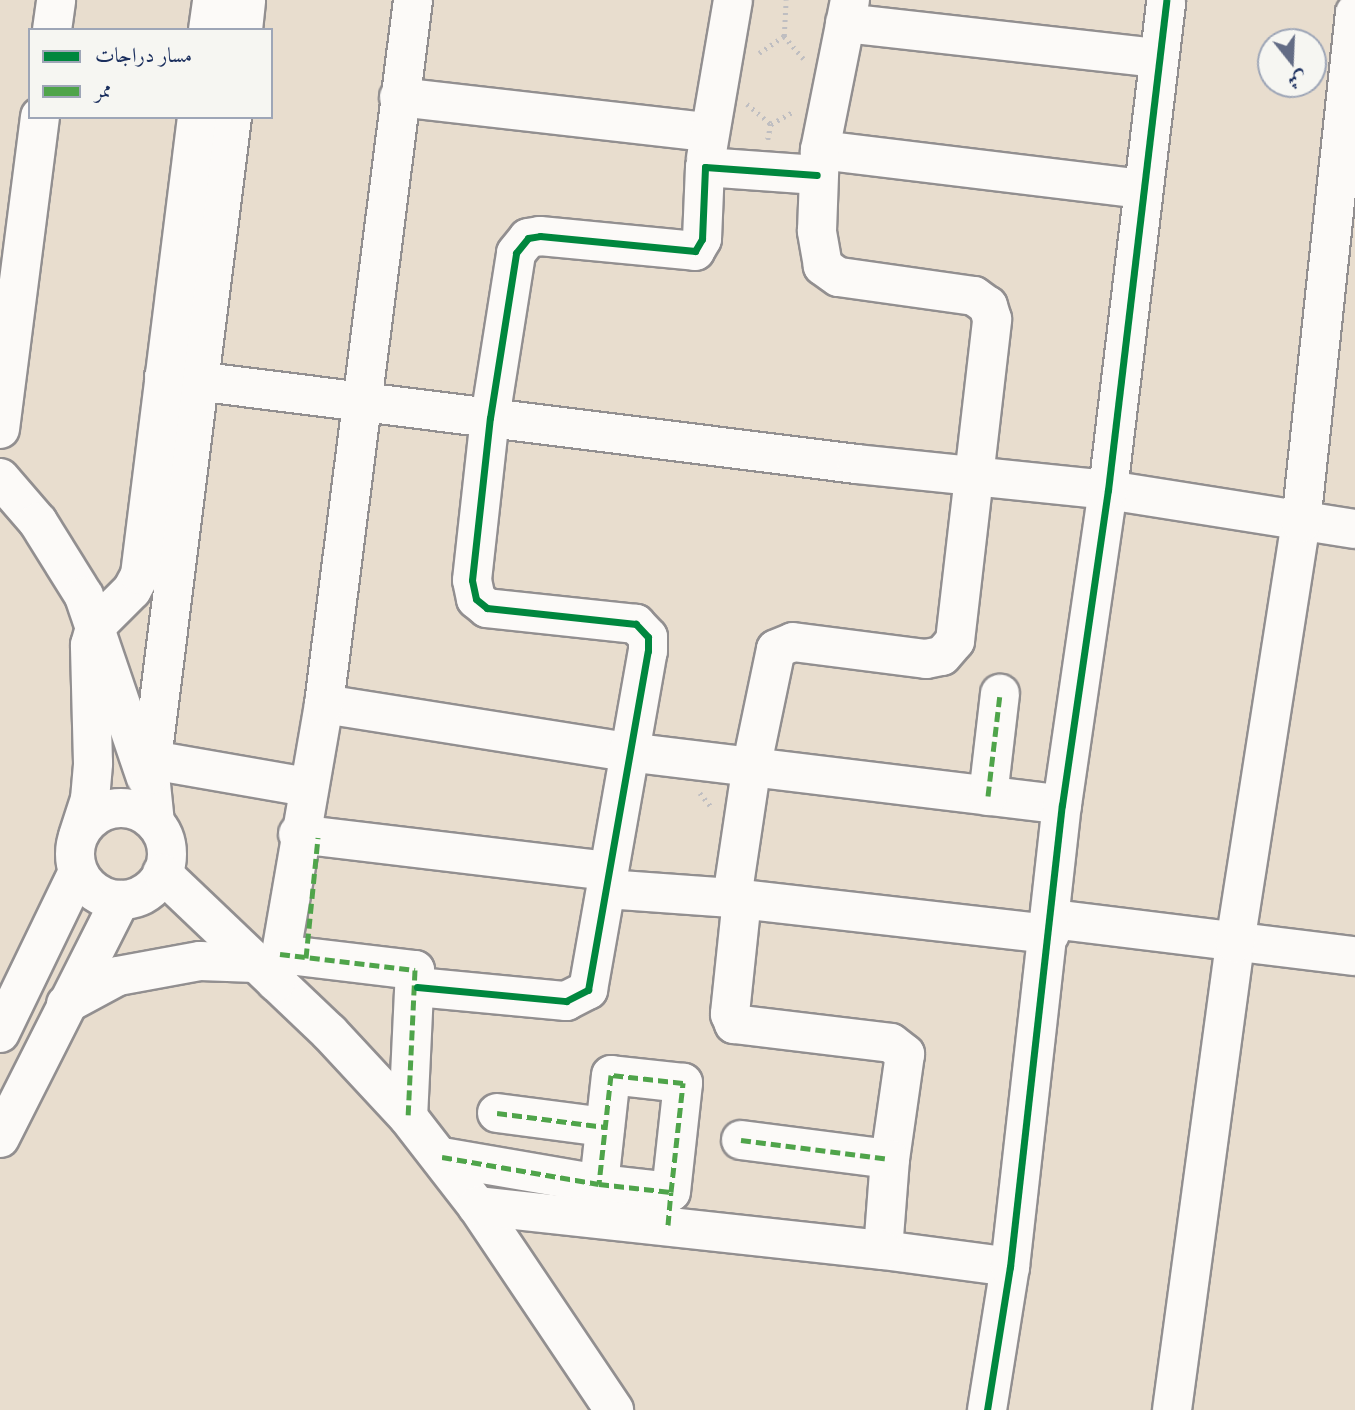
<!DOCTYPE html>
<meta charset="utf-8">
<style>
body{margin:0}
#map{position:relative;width:1355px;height:1410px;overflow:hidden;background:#e8ddce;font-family:"Gentium Book Plus",Amiri,serif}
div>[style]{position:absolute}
.path>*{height:4.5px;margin-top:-2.25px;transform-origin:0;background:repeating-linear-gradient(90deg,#bfbec1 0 2px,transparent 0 7px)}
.roads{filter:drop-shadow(2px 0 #928f90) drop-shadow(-2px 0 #928f90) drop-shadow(0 2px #928f90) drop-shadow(0 -2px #928f90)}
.minor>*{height:38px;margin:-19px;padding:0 19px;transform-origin:19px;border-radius:19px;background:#fcfaf8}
.minor>.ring{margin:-19px;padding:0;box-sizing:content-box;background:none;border:38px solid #fcfaf8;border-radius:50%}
.quiet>*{height:5px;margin-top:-2.5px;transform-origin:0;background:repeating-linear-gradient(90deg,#4fa44a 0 10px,transparent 0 15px)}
.cycleway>*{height:7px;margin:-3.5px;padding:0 3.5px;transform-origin:3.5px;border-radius:3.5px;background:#00873e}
span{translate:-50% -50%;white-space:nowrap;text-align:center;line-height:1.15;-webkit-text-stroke:5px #f6f6f2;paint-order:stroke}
.legend{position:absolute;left:28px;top:28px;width:245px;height:91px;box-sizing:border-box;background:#f6f6f2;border:2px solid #9ea6b7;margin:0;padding:9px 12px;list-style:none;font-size:21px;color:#1b2f5e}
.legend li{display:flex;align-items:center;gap:14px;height:35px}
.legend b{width:35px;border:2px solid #9ea6b7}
.north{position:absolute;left:1257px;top:28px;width:70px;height:70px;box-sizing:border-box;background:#f6f6f2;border:2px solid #9ea6b7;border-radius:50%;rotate:162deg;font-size:19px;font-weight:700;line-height:28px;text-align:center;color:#1b2f5e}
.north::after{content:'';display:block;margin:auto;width:24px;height:32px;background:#636c85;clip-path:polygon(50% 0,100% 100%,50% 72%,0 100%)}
</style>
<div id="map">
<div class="path">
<i style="left:784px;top:36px;width:36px;rotate:-87deg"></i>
<i style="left:759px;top:53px;width:30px;rotate:-34deg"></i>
<i style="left:784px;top:36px;width:30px;rotate:49deg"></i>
<i style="left:747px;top:104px;width:31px;rotate:40deg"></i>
<i style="left:771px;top:124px;width:16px;rotate:101deg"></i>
<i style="left:771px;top:124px;width:26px;rotate:-29deg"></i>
<i style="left:700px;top:793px;width:19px;rotate:51deg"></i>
</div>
<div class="roads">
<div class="minor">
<i style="left:845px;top:23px;width:316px;rotate:6.4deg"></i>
<i style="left:52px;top:30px;width:30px;rotate:-82deg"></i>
<i style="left:208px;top:30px;width:30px;rotate:-82deg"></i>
<i style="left:243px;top:30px;width:30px;rotate:-84deg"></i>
<i style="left:399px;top:97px;width:311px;rotate:6.5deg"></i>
<i style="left:820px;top:150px;width:325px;rotate:6.9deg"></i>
<i style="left:706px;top:158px;width:160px;rotate:-80.3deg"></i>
<i style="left:164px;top:377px;width:698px;rotate:7.16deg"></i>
<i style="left:857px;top:464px;width:252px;rotate:5.9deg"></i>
<i style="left:1108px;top:490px;width:250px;rotate:9deg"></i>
<i style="left:0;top:429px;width:315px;rotate:-82.7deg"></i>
<i style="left:0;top:478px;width:58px;rotate:49.2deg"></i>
<i style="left:38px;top:522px;width:87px;rotate:58.1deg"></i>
<i style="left:84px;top:596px;width:192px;rotate:71.2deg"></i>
<i style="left:324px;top:704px;width:307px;rotate:9deg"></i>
<i style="left:627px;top:752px;width:438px;rotate:6.9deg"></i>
<i style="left:152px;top:760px;width:157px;rotate:9.9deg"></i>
<i style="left:988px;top:796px;width:103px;rotate:-83.3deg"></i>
<i class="ring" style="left:75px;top:808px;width:54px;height:54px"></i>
<i style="left:155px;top:823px;width:48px;rotate:-95.9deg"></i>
<i style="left:150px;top:775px;width:663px;rotate:-82.9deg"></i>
<i style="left:298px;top:834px;width:313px;rotate:6.8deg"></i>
<i style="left:78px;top:836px;width:39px;rotate:-72deg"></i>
<i style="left:90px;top:799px;width:36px;rotate:-85deg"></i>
<i style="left:93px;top:763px;width:118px;rotate:-91.5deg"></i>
<i style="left:90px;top:645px;width:19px;rotate:-74deg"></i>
<i style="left:95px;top:627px;width:52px;rotate:-45deg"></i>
<i style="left:132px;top:590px;width:17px;rotate:-62deg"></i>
<i style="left:140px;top:575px;width:462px;rotate:-82.9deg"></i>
<i style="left:162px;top:873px;width:231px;rotate:43.6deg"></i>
<i style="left:329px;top:1032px;width:116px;rotate:47.1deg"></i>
<i style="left:408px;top:1117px;width:113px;rotate:52.2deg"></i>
<i style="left:477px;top:1206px;width:246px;rotate:56.1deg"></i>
<i style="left:606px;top:889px;width:126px;rotate:4.1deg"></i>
<i style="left:732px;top:898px;width:320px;rotate:6.5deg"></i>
<i style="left:732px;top:898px;width:135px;rotate:-81.5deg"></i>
<i style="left:752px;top:764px;width:117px;rotate:-78.2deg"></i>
<i style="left:776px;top:649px;width:18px;rotate:-22deg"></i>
<i style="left:793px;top:642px;width:134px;rotate:7.3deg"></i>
<i style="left:926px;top:659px;width:16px;rotate:-11deg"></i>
<i style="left:942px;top:656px;width:20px;rotate:-49deg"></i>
<i style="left:955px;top:641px;width:324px;rotate:-83.4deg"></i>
<i style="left:992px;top:319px;width:14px;rotate:-107deg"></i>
<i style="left:988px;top:306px;width:17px;rotate:-144deg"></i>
<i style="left:974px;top:296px;width:137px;rotate:-172deg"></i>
<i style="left:838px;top:277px;width:19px;rotate:-144deg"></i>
<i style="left:823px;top:266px;width:36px;rotate:-100deg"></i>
<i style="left:817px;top:231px;width:81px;rotate:-87.9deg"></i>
<i style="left:820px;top:150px;width:153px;rotate:-78.7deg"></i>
<i style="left:742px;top:899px;width:116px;rotate:96deg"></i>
<i style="left:730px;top:1014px;width:11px;rotate:68deg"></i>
<i style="left:734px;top:1024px;width:158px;rotate:6.9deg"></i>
<i style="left:891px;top:1043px;width:18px;rotate:38deg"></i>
<i style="left:905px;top:1054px;width:106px;rotate:98.1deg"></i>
<i style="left:890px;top:1159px;width:91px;rotate:94.4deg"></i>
<i style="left:883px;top:1250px;width:128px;rotate:7.6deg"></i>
<i style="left:1052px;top:919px;width:305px;rotate:7deg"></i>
<i style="left:280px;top:954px;width:136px;rotate:6.8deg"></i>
<i style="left:415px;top:970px;width:147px;rotate:92.7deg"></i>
<i style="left:276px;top:982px;width:282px;rotate:-80.2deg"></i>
<i style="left:324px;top:704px;width:710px;rotate:-82.79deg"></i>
<i style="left:417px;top:987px;width:150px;rotate:5.4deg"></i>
<i style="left:566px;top:1001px;width:25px;rotate:-27deg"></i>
<i style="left:588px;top:990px;width:344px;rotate:-80deg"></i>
<i style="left:648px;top:651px;width:14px;rotate:-90deg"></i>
<i style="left:648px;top:637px;width:18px;rotate:-133deg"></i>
<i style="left:636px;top:624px;width:150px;rotate:-173.9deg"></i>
<i style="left:487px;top:608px;width:14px;rotate:-141deg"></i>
<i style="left:476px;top:599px;width:19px;rotate:-102deg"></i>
<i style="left:472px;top:580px;width:163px;rotate:-83.7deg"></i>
<i style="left:490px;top:418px;width:167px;rotate:-81deg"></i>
<i style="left:516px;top:253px;width:19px;rotate:-51deg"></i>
<i style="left:528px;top:238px;width:12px;rotate:-9deg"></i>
<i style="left:540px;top:236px;width:156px;rotate:5.5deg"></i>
<i style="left:695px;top:251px;width:14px;rotate:-60deg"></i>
<i style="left:702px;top:239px;width:72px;rotate:-87.6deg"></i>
<i style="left:705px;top:167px;width:112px;rotate:4.1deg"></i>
<i style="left:66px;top:1004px;width:59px;rotate:-28.3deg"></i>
<i style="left:118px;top:976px;width:83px;rotate:-10.4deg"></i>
<i style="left:200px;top:961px;width:55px;rotate:2.1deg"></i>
<i style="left:0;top:1033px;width:179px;rotate:-64.2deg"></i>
<i style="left:497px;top:1113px;width:109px;rotate:7.4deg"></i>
<i style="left:0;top:1138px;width:267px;rotate:-63.2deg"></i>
<i style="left:741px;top:1140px;width:150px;rotate:7.3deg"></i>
<i style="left:442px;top:1157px;width:159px;rotate:9.8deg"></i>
<i style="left:599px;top:1184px;width:72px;rotate:6.3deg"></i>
<i style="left:671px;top:1192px;width:110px;rotate:-83.7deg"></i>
<i style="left:683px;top:1083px;width:72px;rotate:-173.7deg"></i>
<i style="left:611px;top:1075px;width:110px;rotate:96.3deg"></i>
<i style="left:477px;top:1206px;width:408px;rotate:6.2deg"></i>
<i style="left:987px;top:1410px;width:145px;rotate:-80.9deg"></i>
<i style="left:1010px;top:1267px;width:465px;rotate:-83.6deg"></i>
<i style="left:1062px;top:805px;width:318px;rotate:-81.7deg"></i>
<i style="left:1108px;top:490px;width:493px;rotate:-83.2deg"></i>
<i style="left:1172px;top:1410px;width:471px;rotate:-82.3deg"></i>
<i style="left:1235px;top:943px;width:425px;rotate:-81.1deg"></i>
<i style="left:1301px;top:523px;width:513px;rotate:-83.96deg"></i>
</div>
</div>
<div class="quiet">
<i style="left:988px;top:796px;width:103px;rotate:-83.3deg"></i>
<i style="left:280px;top:954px;width:136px;rotate:6.8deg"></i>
<i style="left:415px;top:970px;width:147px;rotate:92.7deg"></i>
<i style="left:306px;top:958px;width:121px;rotate:-84.3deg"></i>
<i style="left:497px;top:1113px;width:109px;rotate:7.4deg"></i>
<i style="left:741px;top:1140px;width:150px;rotate:7.3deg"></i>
<i style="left:442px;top:1157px;width:159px;rotate:9.8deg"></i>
<i style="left:599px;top:1184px;width:72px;rotate:6.3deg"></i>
<i style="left:671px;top:1192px;width:110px;rotate:-83.7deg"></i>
<i style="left:683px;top:1083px;width:72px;rotate:-173.7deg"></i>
<i style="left:611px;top:1075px;width:110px;rotate:96.3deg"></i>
<i style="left:668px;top:1225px;width:33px;rotate:-85deg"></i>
</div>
<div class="cycleway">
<i style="left:417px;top:987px;width:150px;rotate:5.4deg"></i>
<i style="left:566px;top:1001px;width:25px;rotate:-27deg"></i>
<i style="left:588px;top:990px;width:344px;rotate:-80deg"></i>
<i style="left:648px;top:651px;width:14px;rotate:-90deg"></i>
<i style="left:648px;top:637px;width:18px;rotate:-133deg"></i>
<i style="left:636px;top:624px;width:150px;rotate:-173.9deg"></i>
<i style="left:487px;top:608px;width:14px;rotate:-141deg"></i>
<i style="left:476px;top:599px;width:19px;rotate:-102deg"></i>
<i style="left:472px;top:580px;width:163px;rotate:-83.7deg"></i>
<i style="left:490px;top:418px;width:167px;rotate:-81deg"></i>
<i style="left:516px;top:253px;width:19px;rotate:-51deg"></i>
<i style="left:528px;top:238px;width:12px;rotate:-9deg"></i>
<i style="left:540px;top:236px;width:156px;rotate:5.5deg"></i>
<i style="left:695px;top:251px;width:14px;rotate:-60deg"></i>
<i style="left:702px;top:239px;width:72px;rotate:-87.6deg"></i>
<i style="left:705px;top:167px;width:112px;rotate:4.1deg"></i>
<i style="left:987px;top:1410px;width:145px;rotate:-80.9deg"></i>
<i style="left:1010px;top:1267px;width:465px;rotate:-83.6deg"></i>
<i style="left:1062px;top:805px;width:318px;rotate:-81.7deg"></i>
<i style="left:1108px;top:490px;width:493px;rotate:-83.2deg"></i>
</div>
<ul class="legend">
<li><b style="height:9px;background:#00873e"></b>مسار دراجات</li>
<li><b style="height:9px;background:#4fa44a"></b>ممر</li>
</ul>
<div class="north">ش</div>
</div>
